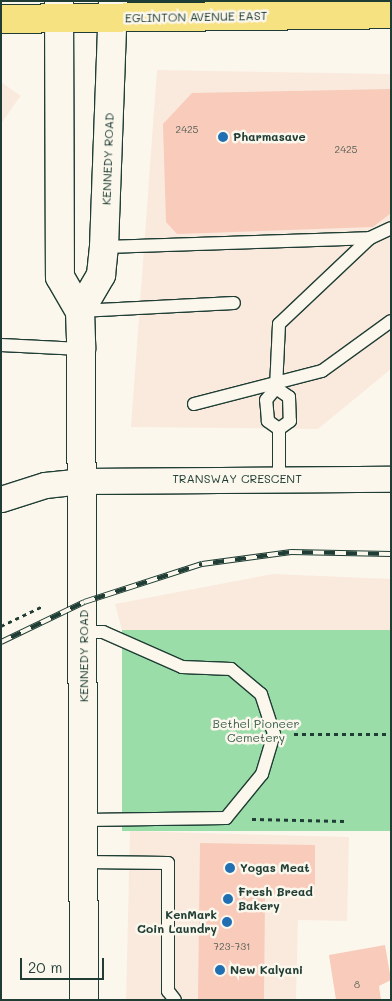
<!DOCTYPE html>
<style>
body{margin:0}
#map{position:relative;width:392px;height:1001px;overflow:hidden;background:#fbf7ec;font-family:Mali,sans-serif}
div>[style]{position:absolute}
.built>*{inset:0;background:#faeadd;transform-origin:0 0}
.green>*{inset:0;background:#9adda9;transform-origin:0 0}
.building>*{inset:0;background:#f8cbbb}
.path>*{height:3px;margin-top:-1.5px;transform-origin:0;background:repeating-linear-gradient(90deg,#1f3d34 0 4px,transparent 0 8px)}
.roads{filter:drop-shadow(1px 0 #1f3d34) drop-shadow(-1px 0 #1f3d34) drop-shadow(0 1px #1f3d34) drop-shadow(0 -1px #1f3d34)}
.service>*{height:12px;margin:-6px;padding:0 6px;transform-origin:6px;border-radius:6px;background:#fbf7ec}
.minor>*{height:25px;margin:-12.5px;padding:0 12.5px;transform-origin:12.5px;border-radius:12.5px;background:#fbf7ec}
.secondary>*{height:28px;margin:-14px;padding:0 14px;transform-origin:14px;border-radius:14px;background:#fbf7ec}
.primary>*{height:28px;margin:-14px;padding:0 14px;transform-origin:14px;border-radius:14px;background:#f7e281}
.rail>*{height:5.5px;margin-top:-2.75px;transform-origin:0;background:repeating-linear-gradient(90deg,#fbf7ec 0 11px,#1f3d34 0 22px);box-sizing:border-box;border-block:1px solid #1f3d34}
.dots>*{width:14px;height:14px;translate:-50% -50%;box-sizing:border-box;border:2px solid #fbf7ec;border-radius:50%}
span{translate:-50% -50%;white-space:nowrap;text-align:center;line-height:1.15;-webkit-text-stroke:5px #fbf7ec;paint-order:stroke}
.number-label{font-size:10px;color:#556056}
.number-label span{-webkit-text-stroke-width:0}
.street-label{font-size:12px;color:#1f3d34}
.poi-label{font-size:12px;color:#1f3d34;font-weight:700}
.left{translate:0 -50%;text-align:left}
.right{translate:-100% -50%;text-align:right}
.park-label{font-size:12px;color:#385d4b}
.frame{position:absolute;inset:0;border:2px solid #1f3d34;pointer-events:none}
.scale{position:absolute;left:20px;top:958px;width:84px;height:22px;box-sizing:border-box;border:2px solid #1f3d34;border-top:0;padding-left:6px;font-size:15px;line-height:18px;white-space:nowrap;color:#1f3d34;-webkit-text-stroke:4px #fbf7ec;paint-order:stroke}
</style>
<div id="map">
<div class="built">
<i style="clip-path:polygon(157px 70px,391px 74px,391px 369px,318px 429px,131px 427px)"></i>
<i style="left:1px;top:82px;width:24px;height:320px;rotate:35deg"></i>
<i style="clip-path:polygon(273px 574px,391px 579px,391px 631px,122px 630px,115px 604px)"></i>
<i style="clip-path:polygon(130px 831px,349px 837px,347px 921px,298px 920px,296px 1000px,126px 1000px)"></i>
</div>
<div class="green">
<i style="left:122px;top:630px;width:269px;height:201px"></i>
</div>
<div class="building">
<i style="clip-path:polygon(391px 89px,391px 213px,373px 227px,177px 234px,166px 222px,163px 124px,192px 93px)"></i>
<i style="clip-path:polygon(200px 843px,315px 845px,315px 895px,265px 895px,264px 1000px,198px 999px)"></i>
<i style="clip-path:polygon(385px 945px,391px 980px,379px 986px,381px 1000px,336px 1000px,329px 955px)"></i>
</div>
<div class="path">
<i style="left:1px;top:626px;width:47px;rotate:-25.5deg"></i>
<i style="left:294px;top:734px;width:92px"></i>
<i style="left:252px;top:819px;width:92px;rotate:1.2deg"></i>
</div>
<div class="roads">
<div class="service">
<i style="left:104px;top:247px;width:266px;rotate:-1.9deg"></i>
<i style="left:80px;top:311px;width:154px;rotate:-3deg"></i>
<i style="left:1px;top:345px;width:80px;rotate:2.9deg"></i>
<i style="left:276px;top:388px;width:16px;rotate:35deg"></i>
<i style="left:289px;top:397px;width:24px;rotate:88deg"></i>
<i style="left:290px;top:421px;width:14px;rotate:144deg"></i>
<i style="left:194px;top:404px;width:132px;rotate:-14.5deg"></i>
<i style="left:322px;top:371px;width:85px;rotate:-35.9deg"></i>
<i style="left:279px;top:429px;width:14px;rotate:-144deg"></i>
<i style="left:268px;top:421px;width:21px;rotate:-95deg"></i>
<i style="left:266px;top:400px;width:16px;rotate:-50deg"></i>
<i style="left:276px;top:388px;width:64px;rotate:-87.3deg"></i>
<i style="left:279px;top:324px;width:125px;rotate:-43.4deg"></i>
<i style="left:370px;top:238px;width:23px;rotate:-25deg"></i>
<i style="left:279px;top:429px;width:50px;rotate:90deg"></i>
<i style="left:84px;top:632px;width:19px"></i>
<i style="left:103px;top:632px;width:86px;rotate:23.9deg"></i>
<i style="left:182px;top:667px;width:49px;rotate:2.3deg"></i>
<i style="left:231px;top:669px;width:39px;rotate:40deg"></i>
<i style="left:261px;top:694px;width:42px;rotate:72deg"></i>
<i style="left:274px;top:734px;width:42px;rotate:106.7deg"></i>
<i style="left:262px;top:774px;width:57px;rotate:129.3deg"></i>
<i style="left:226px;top:818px;width:141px;rotate:179.2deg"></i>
<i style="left:85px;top:862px;width:83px;rotate:0.7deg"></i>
<i style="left:168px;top:863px;width:128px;rotate:90deg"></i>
<i style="left:168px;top:991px;width:11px;rotate:52deg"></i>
</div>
<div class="minor">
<i style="left:1px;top:499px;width:46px;rotate:-17.7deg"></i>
<i style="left:45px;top:485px;width:37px;rotate:-6deg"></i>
<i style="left:82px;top:481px;width:309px;rotate:-0.4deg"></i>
</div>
<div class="secondary">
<i style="left:59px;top:1px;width:276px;rotate:89.8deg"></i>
<i style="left:60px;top:277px;width:39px;rotate:60deg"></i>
<i style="left:80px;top:311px;width:38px;rotate:88deg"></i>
<i style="left:81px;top:349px;width:651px;rotate:89.74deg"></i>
<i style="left:80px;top:311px;width:42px;rotate:-59.7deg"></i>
<i style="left:101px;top:275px;width:28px;rotate:-84deg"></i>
<i style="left:104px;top:247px;width:246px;rotate:-87.9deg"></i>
</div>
<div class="primary">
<i style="left:1px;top:19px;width:390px;rotate:-0.7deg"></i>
</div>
</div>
<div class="rail">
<i style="left:1px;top:642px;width:92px;rotate:-25.7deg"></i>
<i style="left:84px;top:602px;width:124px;rotate:-17.9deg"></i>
<i style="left:202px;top:564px;width:90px;rotate:-7.7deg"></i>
<i style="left:291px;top:552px;width:100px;rotate:1.1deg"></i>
</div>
<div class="dots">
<i style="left:223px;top:137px;background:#1f6fb2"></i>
<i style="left:230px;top:868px;background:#1f6fb2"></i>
<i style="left:228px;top:899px;background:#1f6fb2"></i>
<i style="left:227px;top:922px;background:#1f6fb2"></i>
<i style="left:220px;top:970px;background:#1f6fb2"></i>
</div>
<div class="number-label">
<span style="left:187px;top:130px">2425</span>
<span style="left:346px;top:150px">2425</span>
<span style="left:232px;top:947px">723-731</span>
<span style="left:357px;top:985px">8</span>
</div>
<div class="street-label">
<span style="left:196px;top:17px;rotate:-1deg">EGLINTON AVENUE EAST</span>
<span style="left:108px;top:159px;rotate:-88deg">KENNEDY ROAD</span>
<span style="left:237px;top:479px">TRANSWAY CRESCENT</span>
<span style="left:84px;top:656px;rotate:-90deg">KENNEDY ROAD</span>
</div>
<div class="poi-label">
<span class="left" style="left:233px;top:137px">Pharmasave</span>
<span class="left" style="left:240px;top:868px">Yogas Meat</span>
<span class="left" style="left:238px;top:899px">Fresh Bread<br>Bakery</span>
<span class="right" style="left:217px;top:922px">KenMark<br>Coin Laundry</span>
<span class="left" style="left:230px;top:970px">New Kalyani</span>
</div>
<div class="park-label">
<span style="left:256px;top:731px">Bethel Pioneer<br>Cemetery</span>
</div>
<div class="frame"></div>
<div class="scale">20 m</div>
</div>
